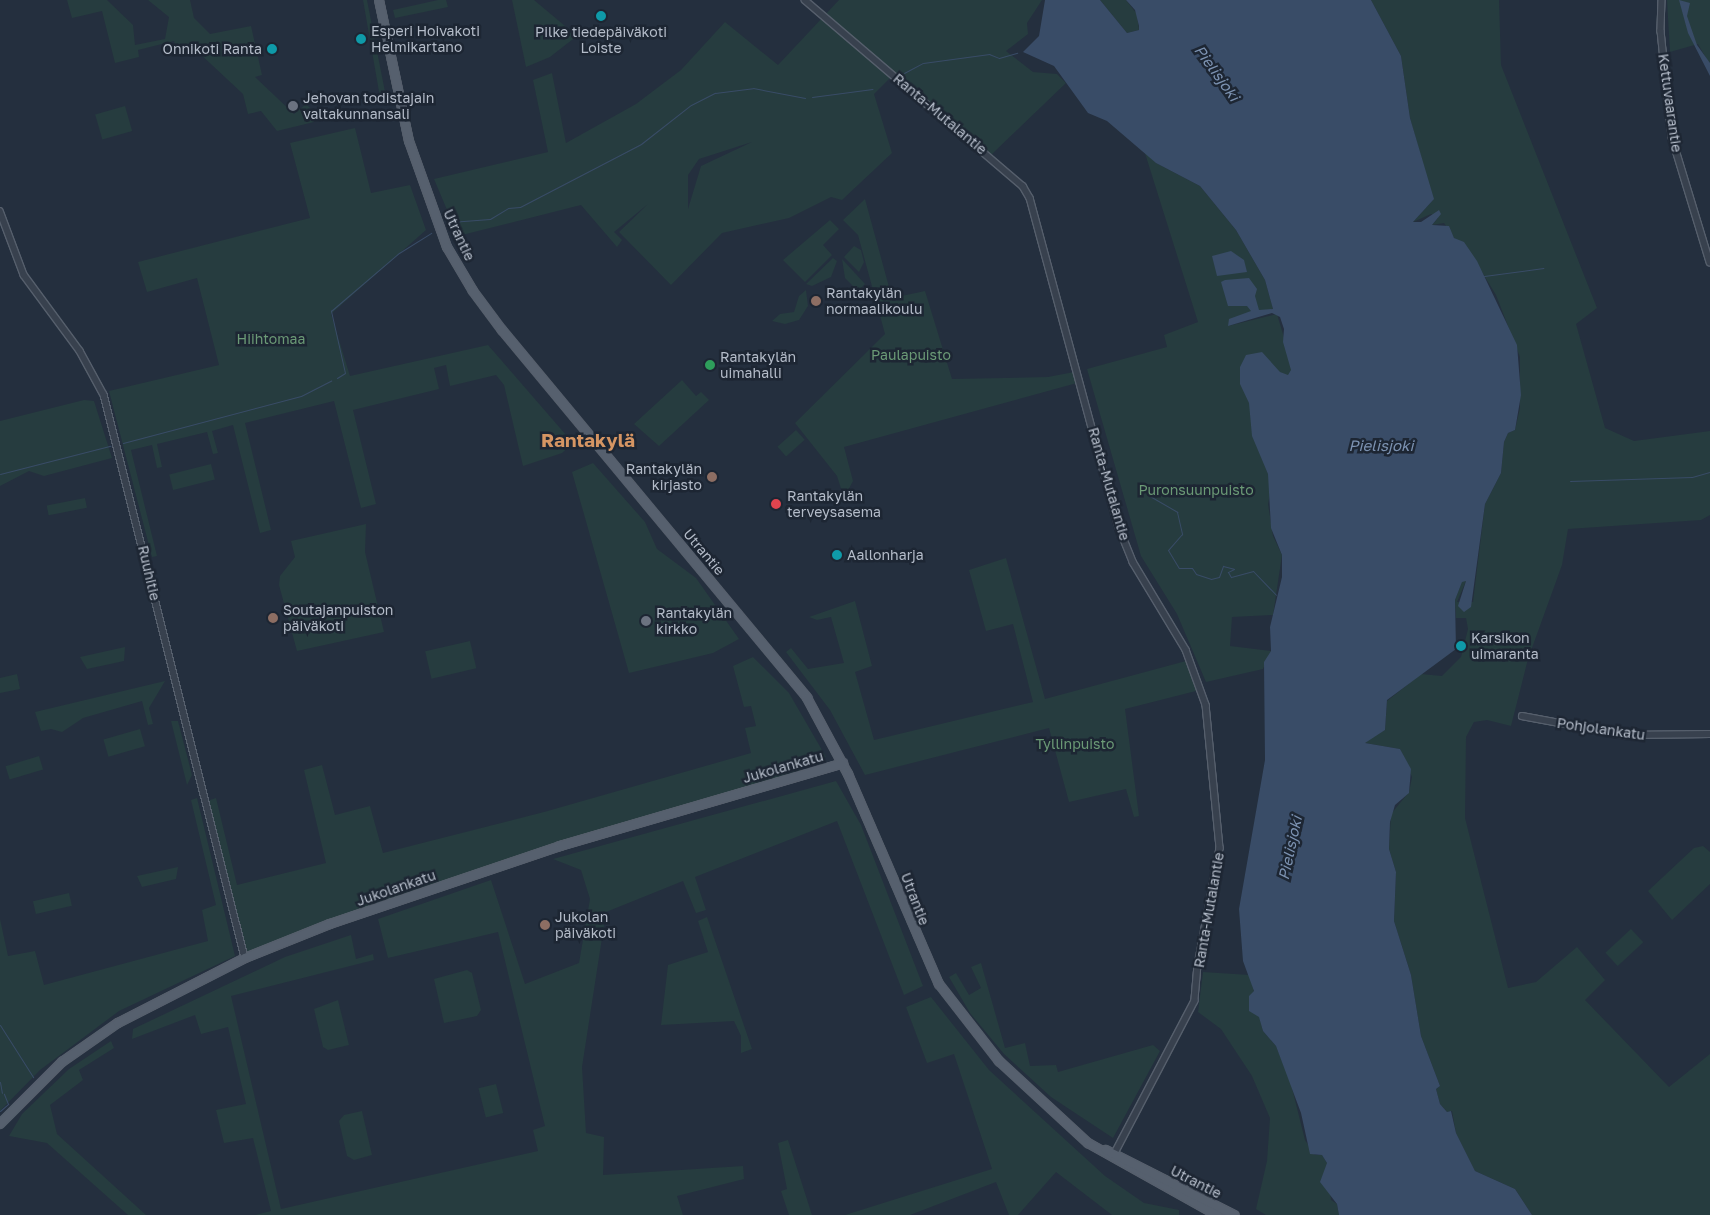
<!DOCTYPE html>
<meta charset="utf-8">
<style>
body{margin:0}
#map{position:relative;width:1710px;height:1215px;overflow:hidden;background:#242f3e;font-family:"Golos Text",sans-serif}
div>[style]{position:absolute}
.green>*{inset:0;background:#263c3f;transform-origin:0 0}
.water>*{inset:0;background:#394c67}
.stream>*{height:1px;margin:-0.5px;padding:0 0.5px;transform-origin:0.5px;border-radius:0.5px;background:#394c67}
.roads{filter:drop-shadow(1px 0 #565f6c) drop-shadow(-1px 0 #565f6c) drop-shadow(0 1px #565f6c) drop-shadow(0 -1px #565f6c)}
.minor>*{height:5.5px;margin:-2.75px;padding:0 2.75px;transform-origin:2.75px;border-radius:2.75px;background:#38414e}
.major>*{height:8px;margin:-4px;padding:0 4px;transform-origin:4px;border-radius:4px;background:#56606e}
.dots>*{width:14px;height:14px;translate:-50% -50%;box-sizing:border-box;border:2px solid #1d2633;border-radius:50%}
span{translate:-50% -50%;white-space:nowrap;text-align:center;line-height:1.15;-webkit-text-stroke:5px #1d2633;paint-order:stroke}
.poi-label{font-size:14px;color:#b4bcc9}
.left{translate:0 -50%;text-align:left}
.right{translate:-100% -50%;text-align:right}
.street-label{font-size:14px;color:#b4bcc9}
.park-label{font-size:14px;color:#6b9a76}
.water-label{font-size:15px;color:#7c92b1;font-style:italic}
.district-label{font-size:19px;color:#d59563;font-weight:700}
</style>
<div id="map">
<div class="green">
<i style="clip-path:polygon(67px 0,107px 0,133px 25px,135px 45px,165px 39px,169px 17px,148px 0,190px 0,194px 18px,210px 34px,251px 26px,262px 75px,255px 77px,294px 114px,306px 104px,314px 112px,314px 122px,277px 131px,261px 111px,248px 114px,243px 94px,197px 51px,178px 56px,174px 41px,138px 50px,139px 57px,115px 63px,102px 11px,72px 18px)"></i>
<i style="clip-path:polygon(363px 0,367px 0,387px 102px,381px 103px)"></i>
<i style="clip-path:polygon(438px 0,446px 0,448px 7px,395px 18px,393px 10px)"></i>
<i style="clip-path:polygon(512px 0,534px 0,577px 36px,550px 57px,526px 67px)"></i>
<i style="clip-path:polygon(evenodd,839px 0,1042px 0,1027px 23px,1028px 34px,1006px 51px,1033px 72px,1057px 74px,1066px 83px,991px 155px,895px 73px,874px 94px,892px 153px,842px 200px,831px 197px,789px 218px,722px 233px,671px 285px,619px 232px,648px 204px,614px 232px,622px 240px,617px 247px,581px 205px,458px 236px,434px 179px,548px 152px,533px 80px,552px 73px,566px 143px,636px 104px,681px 70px,725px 22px,778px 65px,839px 0,752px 142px,701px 166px,688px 209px,688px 175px,699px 159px,752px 142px)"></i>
<i style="clip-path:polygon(1100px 0,1126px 0,1137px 14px,1139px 30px,1127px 33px)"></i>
<i style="clip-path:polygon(1371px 0,1499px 0,1501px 65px,1597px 308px,1576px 324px,1605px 428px,1634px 441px,1710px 431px,1710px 515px,1701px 520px,1568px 529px,1562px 565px,1528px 659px,1511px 726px,1487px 720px,1474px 722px,1466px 737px,1465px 818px,1508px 988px,1536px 982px,1577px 947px,1605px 980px,1585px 1000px,1669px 1087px,1710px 1054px,1710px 1215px,1532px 1215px,1515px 1189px,1475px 1171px,1456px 1133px,1452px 1111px,1447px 1112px,1440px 1104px,1436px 1089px,1440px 1086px,1421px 1036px,1411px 975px,1394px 921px,1396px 872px,1389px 849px,1391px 814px,1409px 792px,1412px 777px,1400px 749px,1365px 743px,1367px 738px,1385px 730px,1387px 701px,1421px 674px,1442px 676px,1461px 657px,1468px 629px,1466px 618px,1456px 618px,1455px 600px,1462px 581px,1466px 581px,1457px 602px,1473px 602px,1485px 504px,1501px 473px,1504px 442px,1508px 433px,1515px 430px,1520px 408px,1520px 357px,1496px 295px,1466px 246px,1454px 238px,1444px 223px,1432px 225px,1438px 218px,1431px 214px,1413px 222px,1433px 200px,1410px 118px,1401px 56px)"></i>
<i style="clip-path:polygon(1667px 0,1710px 0,1710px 65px,1698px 44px,1670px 52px)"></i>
<i style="left:125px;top:106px;width:26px;height:31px;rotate:74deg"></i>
<i style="clip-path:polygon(355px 128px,371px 193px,410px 185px,426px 230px,331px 314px,350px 376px,488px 345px,573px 443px,562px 453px,523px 466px,504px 385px,496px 375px,450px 386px,446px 365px,434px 368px,439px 389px,353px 410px,376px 504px,361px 508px,334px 401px,245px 423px,271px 530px,260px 533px,233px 425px,212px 431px,218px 453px,213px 454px,207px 432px,157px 444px,162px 467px,157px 468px,152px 445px,131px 450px,157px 556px,152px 557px,109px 391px,219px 365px,197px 278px,147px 292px,138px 262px,310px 218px,290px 143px)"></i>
<i style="clip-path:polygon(1144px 150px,1156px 163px,1200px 186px,1236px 230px,1265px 280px,1273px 309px,1228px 326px,1277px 314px,1295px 374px,1268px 504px,1273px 536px,1282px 555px,1273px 615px,1232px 617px,1230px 646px,1271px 651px,1263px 669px,1206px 682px,1177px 614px,1141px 556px,1087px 369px,1167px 347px,1164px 335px,1198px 322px)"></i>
<i style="clip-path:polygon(865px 199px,892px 298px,925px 291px,952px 379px,1048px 377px,1074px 372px,1077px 383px,844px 447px,853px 481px,844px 498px,837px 476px,795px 423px,885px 334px,858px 235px,843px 220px)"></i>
<i style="clip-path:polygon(830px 220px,839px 229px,823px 245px,832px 255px,805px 282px,783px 260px)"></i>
<i style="clip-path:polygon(854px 246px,861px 250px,864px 262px,859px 272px,844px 257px)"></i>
<i style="clip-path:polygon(833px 258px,837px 261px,831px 277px,812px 286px,806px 284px)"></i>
<i style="clip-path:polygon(842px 259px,865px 284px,858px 291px,845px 278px)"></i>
<i style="clip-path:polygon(806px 290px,808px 306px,799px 320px,785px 324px,772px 321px,780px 314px,794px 312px,799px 296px)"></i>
<i style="clip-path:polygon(682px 380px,696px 396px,701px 392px,709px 400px,659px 446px,634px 424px)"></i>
<i style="clip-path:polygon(84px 400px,94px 401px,112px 458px,44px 476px,29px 471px,0 486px,0 421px)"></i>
<i style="left:796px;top:430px;width:13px;height:25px;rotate:48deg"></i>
<i style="clip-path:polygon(593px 463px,645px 522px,657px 549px,696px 578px,739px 639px,713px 653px,629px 673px,572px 472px)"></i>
<i style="left:211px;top:464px;width:16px;height:43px;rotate:76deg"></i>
<i style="left:85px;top:498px;width:10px;height:39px;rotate:79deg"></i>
<i style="clip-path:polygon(366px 524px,365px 552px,384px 632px,297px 651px,279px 585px,280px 576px,295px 557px,291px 541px)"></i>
<i style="clip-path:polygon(1006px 558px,1045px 699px,1186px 661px,1196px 691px,1125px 709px,1139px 816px,1134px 817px,1126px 789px,1069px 802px,1049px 728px,865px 775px,830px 710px,786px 652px,791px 648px,808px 669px,844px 663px,831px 617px,817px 620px,809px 617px,855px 601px,872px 666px,855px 672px,874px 740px,1033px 702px,1013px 624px,986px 631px,969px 570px)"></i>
<i style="left:470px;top:641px;width:28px;height:46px;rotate:77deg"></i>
<i style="clip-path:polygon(125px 647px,124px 661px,87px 669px,80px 657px)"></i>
<i style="clip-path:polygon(753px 657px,789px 693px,826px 757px,803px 765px,799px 773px,299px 933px,245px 953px,207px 801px,216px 798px,237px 885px,326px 863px,304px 770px,322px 765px,335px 815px,370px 806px,383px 853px,544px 812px,751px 753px,745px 728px,756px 726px,751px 706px,744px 707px,733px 666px)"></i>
<i style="clip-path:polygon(17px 674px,20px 689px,0 693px,0 678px)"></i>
<i style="clip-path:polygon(165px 681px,149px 708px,153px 724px,148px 725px,142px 701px,83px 718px,62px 732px,51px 729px,41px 731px,35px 712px)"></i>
<i style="clip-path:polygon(171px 721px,178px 721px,192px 775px,187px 785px)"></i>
<i style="left:140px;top:729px;width:18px;height:38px;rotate:74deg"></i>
<i style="left:39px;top:756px;width:14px;height:35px;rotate:73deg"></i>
<i style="clip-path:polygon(836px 781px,861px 825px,923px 986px,904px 995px,837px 821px,695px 877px,706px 910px,696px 913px,683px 881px,606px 912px,582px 1067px,586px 1133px,604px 1137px,603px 1175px,743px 1166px,744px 1179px,677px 1196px,683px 1215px,255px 1215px,271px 1211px,253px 1138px,224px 1143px,216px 1110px,246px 1104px,228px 1027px,201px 1034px,195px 1015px,132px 1039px,133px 1029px,285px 957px,351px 935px,356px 959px,373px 954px,374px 960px,231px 996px,281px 1209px,538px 1151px,533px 1130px,545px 1126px,498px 932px,388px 958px,378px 919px,491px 880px,525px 984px,579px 963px,590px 899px,581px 870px,553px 859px)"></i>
<i style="clip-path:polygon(197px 798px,235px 956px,119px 1011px,40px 1070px,0 1111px,0 919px,8px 956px,35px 951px,44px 985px,208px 941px,202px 910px,216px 905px,191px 800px)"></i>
<i style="clip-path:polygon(1703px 846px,1710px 852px,1710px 884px,1672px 920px,1648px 891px,1694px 848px)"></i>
<i style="clip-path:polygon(178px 867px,176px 879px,142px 887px,137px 876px)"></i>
<i style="left:69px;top:893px;width:13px;height:37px;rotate:77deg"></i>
<i style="clip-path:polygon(707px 917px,752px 1049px,741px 1053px,741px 1036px,734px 1021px,661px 1025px,668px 965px,708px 952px,698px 921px)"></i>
<i style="left:1631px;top:929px;width:18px;height:35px;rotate:47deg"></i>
<i style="clip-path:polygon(981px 963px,1005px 1048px,1025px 1043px,1030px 1066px,1056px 1065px,1058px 1072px,1153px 1045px,1160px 1051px,1113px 1138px,1051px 1097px,1004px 1054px,970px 1013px,949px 977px,956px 973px,969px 995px,981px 988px,971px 967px)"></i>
<i style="clip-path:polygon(467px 970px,472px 973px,481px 1010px,477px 1016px,444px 1023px,434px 979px)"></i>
<i style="clip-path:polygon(1203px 972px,1250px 975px,1263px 1031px,1276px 1046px,1290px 1080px,1305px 1140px,1315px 1155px,1322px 1155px,1327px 1163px,1331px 1200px,1337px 1204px,1339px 1215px,1266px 1215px,1256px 1209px,1267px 1161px,1270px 1118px,1252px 1076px,1221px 1029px,1198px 1012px)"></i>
<i style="clip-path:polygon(931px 997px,989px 1070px,1105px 1176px,1144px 1203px,1179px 1210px,1179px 1215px,1112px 1215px,1056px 1172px,1018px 1215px,1009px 1215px,996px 1182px,910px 1215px,845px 1215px,992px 1169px,954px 1054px,927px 1063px,906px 1007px)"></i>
<i style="clip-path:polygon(338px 1000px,349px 1045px,328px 1050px,323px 1047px,314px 1009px)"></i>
<i style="clip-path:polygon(111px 1041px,114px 1048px,79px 1070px,83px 1080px,50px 1105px,57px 1134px,146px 1215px,128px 1215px,47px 1143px,9px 1136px,22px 1114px,69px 1069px)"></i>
<i style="left:496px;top:1084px;width:30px;height:18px;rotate:76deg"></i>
<i style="clip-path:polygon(362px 1111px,372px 1155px,354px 1160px,347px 1156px,339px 1121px,344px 1115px)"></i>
<i style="clip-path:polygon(788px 1140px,812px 1215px,789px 1215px,781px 1191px,787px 1189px,778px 1143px)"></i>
</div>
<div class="water">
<i style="clip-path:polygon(1045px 0,1100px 0,1127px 33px,1139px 30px,1139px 26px,1135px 10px,1126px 0,1371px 0,1401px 56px,1410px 118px,1434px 199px,1413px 222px,1421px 222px,1439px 210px,1441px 214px,1432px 225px,1449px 226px,1454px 238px,1464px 242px,1477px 261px,1517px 345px,1521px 395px,1515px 430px,1508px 433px,1504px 442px,1501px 473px,1485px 504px,1471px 607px,1464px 612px,1458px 606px,1466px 581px,1462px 582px,1455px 600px,1456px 649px,1387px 700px,1385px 730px,1365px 743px,1400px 749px,1411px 769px,1409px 793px,1395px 805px,1390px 822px,1389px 849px,1396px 872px,1394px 921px,1411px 975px,1421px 1036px,1440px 1086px,1436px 1089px,1440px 1104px,1447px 1112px,1451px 1111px,1456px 1133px,1475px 1171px,1515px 1189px,1532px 1215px,1339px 1215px,1337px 1204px,1320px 1182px,1327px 1163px,1322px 1155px,1310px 1154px,1301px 1113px,1276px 1046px,1263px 1031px,1259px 1017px,1249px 1011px,1249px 996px,1254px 991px,1243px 961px,1239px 909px,1265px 760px,1264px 662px,1271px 651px,1270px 627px,1282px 577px,1282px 555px,1271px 528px,1268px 474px,1252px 436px,1249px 403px,1240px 384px,1240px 367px,1246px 355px,1262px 352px,1280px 372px,1288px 375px,1291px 370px,1283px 342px,1284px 329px,1280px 317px,1272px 313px,1228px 326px,1229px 319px,1251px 311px,1247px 306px,1228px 306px,1221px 282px,1225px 280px,1249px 278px,1257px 289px,1255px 296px,1259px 310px,1273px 309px,1265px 280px,1236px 230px,1200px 186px,1156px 163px,1107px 121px,1088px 113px,1054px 66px,1023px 52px,1039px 36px)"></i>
<i style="clip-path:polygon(1679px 0,1690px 3px,1687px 16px,1697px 45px,1710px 63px,1710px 76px,1688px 33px)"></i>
<i style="clip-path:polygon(1231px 251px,1244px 260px,1247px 272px,1217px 276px,1212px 256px)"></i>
</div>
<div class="stream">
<i style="left:904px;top:73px;width:21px;rotate:-28deg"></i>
<i style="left:923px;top:63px;width:67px;rotate:-7.8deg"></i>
<i style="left:989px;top:54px;width:11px;rotate:22deg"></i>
<i style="left:999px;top:58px;width:19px;rotate:-16deg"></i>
<i style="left:812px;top:97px;width:61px;rotate:-7.6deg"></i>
<i style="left:450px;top:222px;width:40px;rotate:-4.3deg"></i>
<i style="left:490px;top:219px;width:21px;rotate:-31deg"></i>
<i style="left:508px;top:208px;width:12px;rotate:-5deg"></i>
<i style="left:520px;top:207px;width:136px;rotate:-27.5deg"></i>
<i style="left:641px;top:144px;width:63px;rotate:-38deg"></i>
<i style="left:691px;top:105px;width:27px;rotate:-27deg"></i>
<i style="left:715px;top:93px;width:38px;rotate:-7deg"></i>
<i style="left:753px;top:88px;width:53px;rotate:10.9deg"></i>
<i style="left:1484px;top:276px;width:60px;rotate:-7.7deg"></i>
<i style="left:337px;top:378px;width:9px;rotate:-32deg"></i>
<i style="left:345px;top:373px;width:64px;rotate:-102.7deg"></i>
<i style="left:331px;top:311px;width:89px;rotate:-40.5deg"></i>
<i style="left:399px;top:253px;width:38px;rotate:-32deg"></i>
<i style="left:123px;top:443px;width:184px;rotate:-14.8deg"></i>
<i style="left:301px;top:396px;width:34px;rotate:-27deg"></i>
<i style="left:0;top:474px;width:114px;rotate:-14.3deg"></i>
<i style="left:1570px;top:481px;width:122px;rotate:-1.9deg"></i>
<i style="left:1692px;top:477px;width:19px;rotate:-16deg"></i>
<i style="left:1148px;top:495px;width:34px;rotate:30deg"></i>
<i style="left:1177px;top:512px;width:23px;rotate:77deg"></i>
<i style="left:1182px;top:534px;width:21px;rotate:131deg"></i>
<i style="left:1168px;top:550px;width:21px;rotate:59deg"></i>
<i style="left:1179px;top:568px;width:13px"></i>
<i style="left:1192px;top:568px;width:7px;rotate:56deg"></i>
<i style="left:1196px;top:574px;width:16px;rotate:18deg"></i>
<i style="left:1211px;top:579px;width:8px;rotate:-14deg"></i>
<i style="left:1219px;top:577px;width:12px;rotate:-70deg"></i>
<i style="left:1223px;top:566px;width:11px;rotate:15deg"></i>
<i style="left:1234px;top:569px;width:7px;rotate:153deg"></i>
<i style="left:1228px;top:572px;width:6px;rotate:59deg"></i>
<i style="left:1231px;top:577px;width:23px;rotate:-15deg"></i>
<i style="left:1253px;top:571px;width:33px;rotate:46deg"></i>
<i style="left:0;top:1025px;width:62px;rotate:57.6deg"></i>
<i style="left:0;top:1082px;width:11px;rotate:80deg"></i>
<i style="left:0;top:1111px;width:11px;rotate:-41deg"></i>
<i style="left:8px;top:1104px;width:11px;rotate:-112deg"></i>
</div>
<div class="roads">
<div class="minor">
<i style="left:805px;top:0;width:287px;rotate:40.5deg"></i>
<i style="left:1023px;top:186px;width:14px;rotate:60deg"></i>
<i style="left:1030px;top:198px;width:341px;rotate:74.9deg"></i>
<i style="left:1119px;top:527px;width:38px;rotate:68deg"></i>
<i style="left:1133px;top:562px;width:103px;rotate:58.9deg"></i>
<i style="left:1186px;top:650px;width:59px;rotate:70deg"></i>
<i style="left:1206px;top:705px;width:144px;rotate:84.4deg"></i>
<i style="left:1220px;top:848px;width:119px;rotate:100.6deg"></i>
<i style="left:1198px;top:965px;width:36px;rotate:95deg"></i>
<i style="left:1195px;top:1001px;width:174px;rotate:117.7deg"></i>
<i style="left:1662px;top:0;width:31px;rotate:92deg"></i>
<i style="left:1661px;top:31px;width:107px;rotate:84.1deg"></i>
<i style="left:1672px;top:137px;width:131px;rotate:73.1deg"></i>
<i style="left:0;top:211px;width:68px;rotate:69.4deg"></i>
<i style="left:24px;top:275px;width:94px;rotate:53.6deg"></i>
<i style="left:80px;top:351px;width:50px;rotate:61.4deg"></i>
<i style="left:104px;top:395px;width:580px;rotate:75.94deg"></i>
<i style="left:1522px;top:716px;width:105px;rotate:10.5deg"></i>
<i style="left:1625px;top:735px;width:85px;rotate:-0.7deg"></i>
</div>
<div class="major">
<i style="left:379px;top:0;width:144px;rotate:78deg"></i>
<i style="left:409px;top:141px;width:113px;rotate:70.3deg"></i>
<i style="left:447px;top:247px;width:51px;rotate:59.4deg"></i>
<i style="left:473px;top:291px;width:49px;rotate:53.4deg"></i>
<i style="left:502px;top:330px;width:478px;rotate:50.3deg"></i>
<i style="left:807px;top:698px;width:86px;rotate:61.7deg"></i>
<i style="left:848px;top:774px;width:229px;rotate:66.6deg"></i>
<i style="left:939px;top:984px;width:98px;rotate:52.1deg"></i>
<i style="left:999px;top:1061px;width:121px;rotate:42.7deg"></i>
<i style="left:1088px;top:1143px;width:148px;rotate:29.2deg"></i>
<i style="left:0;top:1124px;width:88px;rotate:-45deg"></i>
<i style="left:62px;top:1062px;width:68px;rotate:-34.9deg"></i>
<i style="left:118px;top:1023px;width:143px;rotate:-27.1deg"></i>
<i style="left:245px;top:958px;width:92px;rotate:-21.8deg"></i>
<i style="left:330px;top:924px;width:243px;rotate:-18.7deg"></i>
<i style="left:560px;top:846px;width:295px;rotate:-16.3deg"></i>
<i style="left:1106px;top:1150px;width:144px;rotate:26.9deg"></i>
</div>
</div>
<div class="dots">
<i style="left:601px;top:16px;background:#0f9aa8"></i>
<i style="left:361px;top:39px;background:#0f9aa8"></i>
<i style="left:272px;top:49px;background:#0f9aa8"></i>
<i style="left:293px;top:106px;background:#6b7280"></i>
<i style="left:816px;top:301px;background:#8d6e63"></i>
<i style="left:710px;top:365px;background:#2e9e5b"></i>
<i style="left:712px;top:477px;background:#8d6e63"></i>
<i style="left:776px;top:504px;background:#e0444e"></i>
<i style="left:837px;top:555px;background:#0f9aa8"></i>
<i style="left:273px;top:618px;background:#8d6e63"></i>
<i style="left:646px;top:621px;background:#6b7280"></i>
<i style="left:1461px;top:646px;background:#0f9aa8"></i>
<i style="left:545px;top:925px;background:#8d6e63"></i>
</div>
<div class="poi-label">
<span class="left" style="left:371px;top:39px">Esperi Hoivakoti<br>Helmikartano</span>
<span style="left:601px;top:40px">Pilke tiedepäiväkoti<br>Loiste</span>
<span class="right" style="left:262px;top:49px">Onnikoti Ranta</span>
<span class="left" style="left:303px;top:106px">Jehovan todistajain<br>valtakunnansali</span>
<span class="left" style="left:826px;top:301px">Rantakylän<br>normaalikoulu</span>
<span class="left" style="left:720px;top:365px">Rantakylän<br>uimahalli</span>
<span class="right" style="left:702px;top:477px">Rantakylän<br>kirjasto</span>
<span class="left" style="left:787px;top:504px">Rantakylän<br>terveysasema</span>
<span class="left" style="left:847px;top:555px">Aallonharja</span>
<span class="left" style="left:283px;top:618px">Soutajanpuiston<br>päiväkoti</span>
<span class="left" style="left:656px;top:621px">Rantakylän<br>kirkko</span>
<span class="left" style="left:1471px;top:646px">Karsikon<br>uimaranta</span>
<span class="left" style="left:555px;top:925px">Jukolan<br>päiväkoti</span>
</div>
<div class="street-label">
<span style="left:1670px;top:103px;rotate:82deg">Kettuvaarantie</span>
<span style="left:940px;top:114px;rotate:40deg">Ranta-Mutalantie</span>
<span style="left:459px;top:235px;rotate:65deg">Utrantie</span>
<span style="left:1109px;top:484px;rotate:74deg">Ranta-Mutalantie</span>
<span style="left:704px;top:552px;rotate:50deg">Utrantie</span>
<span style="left:149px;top:573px;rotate:77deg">Ruuhitie</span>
<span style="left:1601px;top:729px;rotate:8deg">Pohjolankatu</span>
<span style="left:783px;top:767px;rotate:-16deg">Jukolankatu</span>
<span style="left:396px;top:888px;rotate:-19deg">Jukolankatu</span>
<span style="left:915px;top:899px;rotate:69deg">Utrantie</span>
<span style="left:1209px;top:910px;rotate:-80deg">Ranta-Mutalantie</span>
<span style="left:1196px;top:1182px;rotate:27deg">Utrantie</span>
</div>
<div class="park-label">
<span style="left:271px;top:339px">Hiihtomaa</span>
<span style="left:911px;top:355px">Paulapuisto</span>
<span style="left:1196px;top:490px">Puronsuunpuisto</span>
<span style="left:1075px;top:744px">Tyllinpuisto</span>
</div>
<div class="water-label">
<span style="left:1217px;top:73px;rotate:54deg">Pielisjoki</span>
<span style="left:1381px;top:446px">Pielisjoki</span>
<span style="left:1290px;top:848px;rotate:-78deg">Pielisjoki</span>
</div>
<div class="district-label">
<span style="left:588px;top:440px">Rantakylä</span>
</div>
</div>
